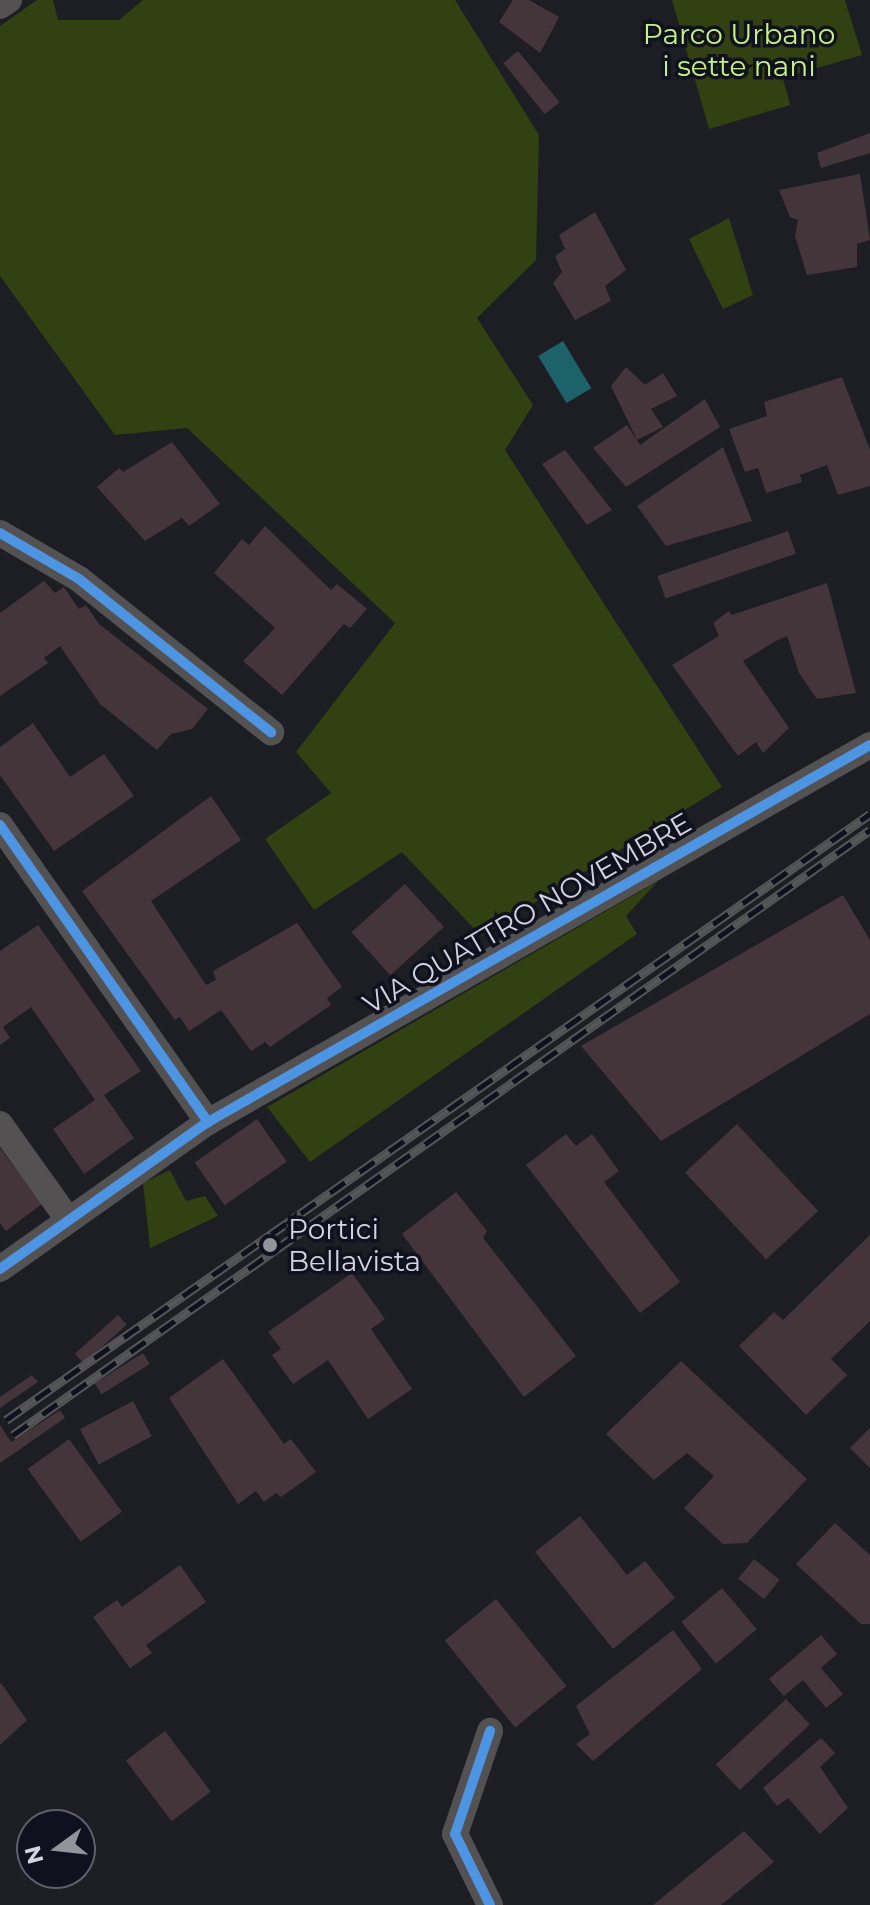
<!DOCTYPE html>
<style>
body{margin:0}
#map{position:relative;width:870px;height:1905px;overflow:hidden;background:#1c1e24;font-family:Montserrat,sans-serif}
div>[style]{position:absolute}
.green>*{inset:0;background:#314111}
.water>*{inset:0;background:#1e6269;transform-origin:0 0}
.building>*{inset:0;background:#44353a;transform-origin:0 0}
.minor>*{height:26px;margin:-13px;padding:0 13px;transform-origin:13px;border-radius:13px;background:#545152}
.rail>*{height:9px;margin-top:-4.5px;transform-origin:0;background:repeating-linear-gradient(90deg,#10111e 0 18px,#565557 0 36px);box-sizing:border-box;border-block:2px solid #565557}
.cycleway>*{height:10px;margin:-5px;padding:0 5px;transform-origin:5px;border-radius:5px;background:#4d94e3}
.dots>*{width:22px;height:22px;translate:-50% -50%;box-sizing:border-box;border:4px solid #10111e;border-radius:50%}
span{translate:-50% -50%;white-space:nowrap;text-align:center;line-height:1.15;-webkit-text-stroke:7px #10111e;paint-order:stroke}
.park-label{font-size:28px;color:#c7f281}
.street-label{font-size:28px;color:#d2d3dd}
.poi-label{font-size:28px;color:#d2d3dd}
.left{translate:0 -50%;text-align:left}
.north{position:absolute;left:16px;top:1809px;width:80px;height:80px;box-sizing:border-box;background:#10111e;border:2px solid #5e5f6a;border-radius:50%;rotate:255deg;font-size:22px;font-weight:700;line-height:32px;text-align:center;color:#d2d3dd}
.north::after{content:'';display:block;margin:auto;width:28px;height:36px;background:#92949c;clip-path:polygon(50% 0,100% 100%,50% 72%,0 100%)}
</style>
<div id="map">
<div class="green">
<i style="clip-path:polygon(37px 0,53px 0,58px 20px,119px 20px,143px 0,455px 0,539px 135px,536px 260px,477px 318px,533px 405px,505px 450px,722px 787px,481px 936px,402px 852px,314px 910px,265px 839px,331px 793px,296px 752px,395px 623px,187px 428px,115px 435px,0 276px,0 26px)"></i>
<i style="clip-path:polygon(672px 0,845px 0,862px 55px,783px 78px,790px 105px,709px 129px)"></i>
<i style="clip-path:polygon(729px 218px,753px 295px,723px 309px,689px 239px)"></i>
<i style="clip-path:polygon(658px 881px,626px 916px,637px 934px,310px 1162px,267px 1107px)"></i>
<i style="clip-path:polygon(170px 1170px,186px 1201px,205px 1196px,218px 1216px,150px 1248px,143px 1183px)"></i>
</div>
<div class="water">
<i style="left:563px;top:341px;width:55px;height:29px;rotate:59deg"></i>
</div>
<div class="building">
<i style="clip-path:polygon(513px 0,529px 0,559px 17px,540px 53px,499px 22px)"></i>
<i style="left:518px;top:51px;width:66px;height:19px;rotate:51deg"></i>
<i style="clip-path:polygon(870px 133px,870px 153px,821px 168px,817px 153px)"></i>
<i style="clip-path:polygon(860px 174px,870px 240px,857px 244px,857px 267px,807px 275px,795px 236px,798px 220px,790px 217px,779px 190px)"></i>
<i style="clip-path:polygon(595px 212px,626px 270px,605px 286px,611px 301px,575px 320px,553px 283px,562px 272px,555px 256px,565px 249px,559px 235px)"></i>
<i style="clip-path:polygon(626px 367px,645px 385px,663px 373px,677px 396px,651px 409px,663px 427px,637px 440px,611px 386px)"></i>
<i style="clip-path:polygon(842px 377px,870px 450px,870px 486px,838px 495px,827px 465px,800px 475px,802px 482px,766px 493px,758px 468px,745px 472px,729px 429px,767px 416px,764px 402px)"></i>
<i style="clip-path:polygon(705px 399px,720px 427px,626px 487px,593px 448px,627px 425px,640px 445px)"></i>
<i style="clip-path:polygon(172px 442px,220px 504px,189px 526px,182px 518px,145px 541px,97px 487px,119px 468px,123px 472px)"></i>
<i style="clip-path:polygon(723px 447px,752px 521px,666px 546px,637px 506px)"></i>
<i style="clip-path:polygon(565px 450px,612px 510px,587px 525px,542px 464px)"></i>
<i style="clip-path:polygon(265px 526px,331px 590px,337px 584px,367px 609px,350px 628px,344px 624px,282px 695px,243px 661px,275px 628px,214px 573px,242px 539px,249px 545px)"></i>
<i style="left:788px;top:531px;width:24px;height:138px;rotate:71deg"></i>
<i style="clip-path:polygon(44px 581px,55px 593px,64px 587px,79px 609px,86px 605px,99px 624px,208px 709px,192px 729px,171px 734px,157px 750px,100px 704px,60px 646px,44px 658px,48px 663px,0 696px,0 613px)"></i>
<i style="clip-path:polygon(827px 583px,856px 693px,817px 699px,799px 673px,787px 636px,774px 642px,743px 661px,789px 728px,763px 753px,756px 742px,738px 756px,672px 665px,719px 636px,713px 623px,729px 611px,732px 615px)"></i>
<i style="clip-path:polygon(33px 723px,70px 777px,104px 754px,134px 796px,54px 851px,0 775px,0 747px)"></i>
<i style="clip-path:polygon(211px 796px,241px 840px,151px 901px,206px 985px,216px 980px,213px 971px,297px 923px,342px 987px,327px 998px,331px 1005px,270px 1047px,265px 1042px,251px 1051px,221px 1010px,189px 1031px,180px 1017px,175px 1020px,82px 891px)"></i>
<i style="left:405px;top:884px;width:58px;height:72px;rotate:48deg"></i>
<i style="clip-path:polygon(843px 895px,870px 940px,870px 1014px,661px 1141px,581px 1046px)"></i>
<i style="clip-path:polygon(38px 925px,141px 1071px,104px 1095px,134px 1138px,84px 1174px,53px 1129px,95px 1100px,31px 1007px,3px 1027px,10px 1038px,0 1045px,0 951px)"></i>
<i style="left:257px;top:1119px;width:52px;height:76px;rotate:55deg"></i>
<i style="left:737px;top:1124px;width:119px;height:71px;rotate:47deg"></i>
<i style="clip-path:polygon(566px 1134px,576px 1146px,592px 1134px,619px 1171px,604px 1182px,680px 1282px,640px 1313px,526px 1165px)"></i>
<i style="clip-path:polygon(0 1148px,42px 1204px,6px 1231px,0 1223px)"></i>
<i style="clip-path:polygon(456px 1192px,487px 1231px,483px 1238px,576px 1356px,524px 1397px,402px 1234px)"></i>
<i style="clip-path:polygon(870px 1235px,870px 1321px,831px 1359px,847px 1375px,806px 1415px,739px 1346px,774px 1312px,783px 1320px)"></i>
<i style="clip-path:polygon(352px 1273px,385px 1319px,371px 1329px,412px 1389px,368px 1419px,328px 1360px,293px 1384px,272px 1355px,281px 1349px,268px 1332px)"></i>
<i style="left:118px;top:1315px;width:13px;height:58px;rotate:48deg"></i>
<i style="left:143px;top:1353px;width:13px;height:57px;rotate:58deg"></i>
<i style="clip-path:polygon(223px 1359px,284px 1444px,291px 1439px,316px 1472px,281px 1497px,276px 1493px,264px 1502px,256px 1491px,238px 1504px,169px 1398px)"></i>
<i style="clip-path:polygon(681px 1361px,807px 1479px,747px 1543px,723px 1544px,684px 1508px,714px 1476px,687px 1453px,654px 1480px,606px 1434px)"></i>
<i style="clip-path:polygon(32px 1375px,38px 1382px,0 1408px,0 1397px)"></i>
<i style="left:133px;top:1401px;width:40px;height:60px;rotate:62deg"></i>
<i style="clip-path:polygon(60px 1410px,65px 1418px,0 1463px,0 1425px,11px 1442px)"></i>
<i style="clip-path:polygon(870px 1428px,870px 1468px,850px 1448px)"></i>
<i style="left:69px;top:1439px;width:90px;height:51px;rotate:54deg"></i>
<i style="clip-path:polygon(580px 1516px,627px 1575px,645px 1561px,675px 1598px,613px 1649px,535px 1552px)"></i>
<i style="clip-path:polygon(835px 1523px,870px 1555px,870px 1624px,861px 1624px,796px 1564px)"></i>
<i style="left:754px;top:1559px;width:33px;height:25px;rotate:39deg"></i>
<i style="clip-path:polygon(180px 1565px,206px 1602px,146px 1645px,152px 1653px,130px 1668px,93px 1617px,117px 1600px,122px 1607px)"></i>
<i style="left:722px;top:1588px;width:54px;height:53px;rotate:50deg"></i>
<i style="left:496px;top:1599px;width:112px;height:66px;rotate:51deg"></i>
<i style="clip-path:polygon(673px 1630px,702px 1669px,593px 1761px,576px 1744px,590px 1734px,576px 1706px)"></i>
<i style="clip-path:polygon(821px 1635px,837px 1654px,821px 1668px,843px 1694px,826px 1708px,803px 1680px,784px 1696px,769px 1679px)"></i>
<i style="clip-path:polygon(1px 1683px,27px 1720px,0 1745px,0 1685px)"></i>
<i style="left:786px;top:1699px;width:35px;height:96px;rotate:47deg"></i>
<i style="left:165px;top:1731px;width:76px;height:49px;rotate:53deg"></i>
<i style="clip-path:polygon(821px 1738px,835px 1753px,820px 1767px,848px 1808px,820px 1834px,788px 1798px,777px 1806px,763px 1788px)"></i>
<i style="clip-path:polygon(744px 1831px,774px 1862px,721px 1905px,653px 1905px)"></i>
</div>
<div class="minor">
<i style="left:0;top:6px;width:11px;rotate:-34deg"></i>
<i style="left:0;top:533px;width:91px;rotate:30.2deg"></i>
<i style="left:79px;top:579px;width:246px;rotate:38.6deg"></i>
<i style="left:0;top:825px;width:363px;rotate:55deg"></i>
<i style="left:0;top:1124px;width:115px;rotate:54.5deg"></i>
<i style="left:0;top:1269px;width:255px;rotate:-35.3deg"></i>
<i style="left:208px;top:1122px;width:762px;rotate:-29.66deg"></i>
<i style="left:490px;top:1905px;width:79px;rotate:-116.2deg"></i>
<i style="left:455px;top:1834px;width:109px;rotate:-71.2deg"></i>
</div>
<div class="rail">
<i style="left:6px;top:1420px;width:1055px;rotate:-35.05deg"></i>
<i style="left:13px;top:1435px;width:1049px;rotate:-35.22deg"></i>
</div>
<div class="cycleway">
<i style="left:0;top:533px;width:91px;rotate:30.2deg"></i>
<i style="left:79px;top:579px;width:246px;rotate:38.6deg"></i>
<i style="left:0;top:825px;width:363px;rotate:55deg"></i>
<i style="left:0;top:1269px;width:255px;rotate:-35.3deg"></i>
<i style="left:208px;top:1122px;width:762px;rotate:-29.66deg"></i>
<i style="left:490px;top:1905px;width:79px;rotate:-116.2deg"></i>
<i style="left:455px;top:1834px;width:109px;rotate:-71.2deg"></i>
</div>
<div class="dots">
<i style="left:270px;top:1245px;background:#92949c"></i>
</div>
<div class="park-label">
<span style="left:739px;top:50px">Parco Urbano<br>i sette nani</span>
</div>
<div class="street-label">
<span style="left:527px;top:913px;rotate:-30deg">VIA QUATTRO NOVEMBRE</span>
</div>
<div class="poi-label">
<span class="left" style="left:288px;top:1245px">Portici<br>Bellavista</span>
</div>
<div class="north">N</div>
</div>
